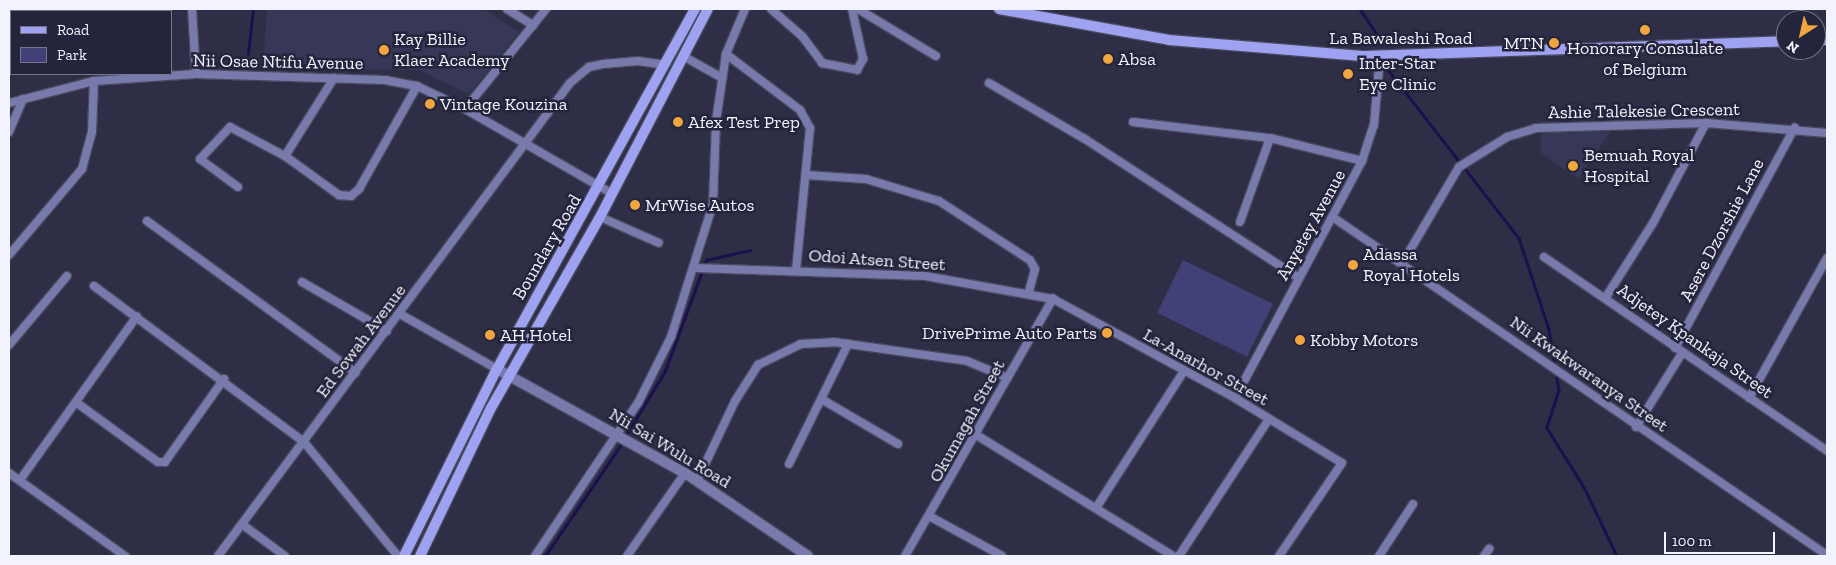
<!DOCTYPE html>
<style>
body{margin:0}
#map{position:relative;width:1836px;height:565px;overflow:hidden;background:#2e2f47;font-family:"Zilla Slab",serif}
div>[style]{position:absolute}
.built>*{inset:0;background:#373857}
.green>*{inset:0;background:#414178;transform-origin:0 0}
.stream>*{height:2.5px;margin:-1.25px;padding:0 1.25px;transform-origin:1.25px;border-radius:1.25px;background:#1a104d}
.roads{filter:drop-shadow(1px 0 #494a60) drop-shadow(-1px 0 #494a60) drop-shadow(0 1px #494a60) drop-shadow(0 -1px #494a60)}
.minor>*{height:8px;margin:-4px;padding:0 4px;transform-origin:4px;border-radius:4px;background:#777aab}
.tertiary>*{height:10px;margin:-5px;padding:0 5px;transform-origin:5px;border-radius:5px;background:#777aab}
.secondary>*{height:10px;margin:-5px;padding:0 5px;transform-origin:5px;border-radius:5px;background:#9fa2f0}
.dots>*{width:14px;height:14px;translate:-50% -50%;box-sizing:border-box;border:2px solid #24253c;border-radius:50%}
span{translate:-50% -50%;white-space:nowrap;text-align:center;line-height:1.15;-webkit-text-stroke:5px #24253c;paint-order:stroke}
.street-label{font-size:18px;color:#f2f3fd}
.poi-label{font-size:18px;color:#f2f3fd}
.left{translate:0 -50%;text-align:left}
.right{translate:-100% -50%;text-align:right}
.frame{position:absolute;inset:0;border:10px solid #f2f3fd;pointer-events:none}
.legend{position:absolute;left:10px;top:10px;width:162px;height:65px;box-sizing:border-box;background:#24253c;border:1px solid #767789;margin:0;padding:6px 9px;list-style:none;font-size:15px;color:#f2f3fd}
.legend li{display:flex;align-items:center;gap:10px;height:25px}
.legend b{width:25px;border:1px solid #767789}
.north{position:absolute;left:1776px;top:10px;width:50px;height:50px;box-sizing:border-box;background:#24253c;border:1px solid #767789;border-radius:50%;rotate:215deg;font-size:14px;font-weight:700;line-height:20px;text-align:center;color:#f2f3fd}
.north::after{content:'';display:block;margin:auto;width:18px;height:22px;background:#f0a63e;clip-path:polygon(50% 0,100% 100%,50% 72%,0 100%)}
.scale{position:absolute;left:1664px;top:532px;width:111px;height:22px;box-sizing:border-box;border:2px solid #f2f3fd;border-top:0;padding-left:6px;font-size:15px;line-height:18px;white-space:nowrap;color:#f2f3fd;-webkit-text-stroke:4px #24253c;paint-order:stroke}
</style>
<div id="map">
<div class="built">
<i style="clip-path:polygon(267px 9px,483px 9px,519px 32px,469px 94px,418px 70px,263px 68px)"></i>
<i style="clip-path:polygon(1611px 131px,1578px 179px,1541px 153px,1541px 132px)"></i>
</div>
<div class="green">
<i style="left:1183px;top:260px;width:100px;height:59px;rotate:26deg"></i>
</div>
<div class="stream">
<i style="left:1360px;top:9px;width:40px;rotate:56deg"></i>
<i style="left:248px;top:54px;width:45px;rotate:-83.7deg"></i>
<i style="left:1389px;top:71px;width:212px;rotate:52.1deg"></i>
<i style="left:1519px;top:238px;width:96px;rotate:71.8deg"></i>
<i style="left:1549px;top:329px;width:39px;rotate:81deg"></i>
<i style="left:1556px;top:373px;width:17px;rotate:80deg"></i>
<i style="left:1559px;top:390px;width:40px;rotate:108deg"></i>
<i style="left:1547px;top:428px;width:70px;rotate:57.9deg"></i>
<i style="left:1584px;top:487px;width:76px;rotate:64.4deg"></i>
<i style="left:626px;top:435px;width:75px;rotate:-58.6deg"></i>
<i style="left:665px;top:371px;width:118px;rotate:-69.7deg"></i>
<i style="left:706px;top:260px;width:45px;rotate:-12.8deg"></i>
<i style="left:545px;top:556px;width:133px;rotate:-55.7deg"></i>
</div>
<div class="roads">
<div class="minor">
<i style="left:9px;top:9px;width:1px"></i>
<i style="left:192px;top:9px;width:65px;rotate:86.5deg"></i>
<i style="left:507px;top:9px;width:31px;rotate:32deg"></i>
<i style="left:771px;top:9px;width:41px;rotate:41.1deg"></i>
<i style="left:802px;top:36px;width:34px;rotate:53deg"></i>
<i style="left:822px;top:63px;width:36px;rotate:11deg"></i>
<i style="left:857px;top:70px;width:13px;rotate:-61deg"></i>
<i style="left:863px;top:59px;width:51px;rotate:-102.4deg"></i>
<i style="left:858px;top:9px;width:91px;rotate:31.1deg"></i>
<i style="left:726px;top:54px;width:93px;rotate:37.1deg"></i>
<i style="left:800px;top:110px;width:21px;rotate:61deg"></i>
<i style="left:810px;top:128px;width:143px;rotate:95.6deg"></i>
<i style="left:683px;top:56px;width:45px;rotate:29.4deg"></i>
<i style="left:989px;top:83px;width:111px;rotate:30.3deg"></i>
<i style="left:1085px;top:139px;width:255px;rotate:33deg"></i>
<i style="left:9px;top:103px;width:88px;rotate:-14.5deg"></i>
<i style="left:94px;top:81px;width:102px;rotate:-3.9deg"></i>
<i style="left:196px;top:74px;width:189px;rotate:1.8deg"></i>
<i style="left:385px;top:80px;width:33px;rotate:11deg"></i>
<i style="left:417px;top:86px;width:53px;rotate:25.6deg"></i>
<i style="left:465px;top:109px;width:168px;rotate:29.9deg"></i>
<i style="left:465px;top:109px;width:129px;rotate:-51deg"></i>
<i style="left:1133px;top:122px;width:138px;rotate:6.7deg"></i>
<i style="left:1270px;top:138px;width:95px;rotate:14deg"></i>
<i style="left:9px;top:132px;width:36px;rotate:-67deg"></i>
<i style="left:285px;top:156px;width:92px;rotate:-57.9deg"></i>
<i style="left:806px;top:175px;width:60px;rotate:3.8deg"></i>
<i style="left:866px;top:179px;width:76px;rotate:16.8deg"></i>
<i style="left:939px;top:201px;width:108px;rotate:33deg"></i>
<i style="left:1030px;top:260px;width:10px;rotate:61deg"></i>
<i style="left:1035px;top:269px;width:23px;rotate:105deg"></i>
<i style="left:238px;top:187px;width:47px;rotate:-143.6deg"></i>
<i style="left:200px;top:159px;width:44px;rotate:-46.8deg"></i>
<i style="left:230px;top:127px;width:62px;rotate:27.8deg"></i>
<i style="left:285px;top:156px;width:67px;rotate:35.8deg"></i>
<i style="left:339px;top:195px;width:12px;rotate:5deg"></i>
<i style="left:351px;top:196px;width:11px;rotate:-41deg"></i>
<i style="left:359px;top:189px;width:118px;rotate:-60.6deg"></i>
<i style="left:600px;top:217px;width:64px;rotate:23.8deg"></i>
<i style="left:1334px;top:218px;width:597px;rotate:34.36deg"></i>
<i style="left:147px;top:221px;width:258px;rotate:36deg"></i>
<i style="left:1240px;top:222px;width:89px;rotate:-70.3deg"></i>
<i style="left:9px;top:255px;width:113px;rotate:-49.7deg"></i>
<i style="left:82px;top:169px;width:38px;rotate:-75deg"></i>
<i style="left:92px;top:132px;width:51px;rotate:-87.8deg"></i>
<i style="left:1544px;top:257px;width:343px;rotate:34.4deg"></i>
<i style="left:1403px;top:262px;width:110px;rotate:-59.5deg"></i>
<i style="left:1459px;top:167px;width:57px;rotate:-32deg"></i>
<i style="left:1507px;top:137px;width:30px;rotate:-17deg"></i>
<i style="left:1536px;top:128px;width:170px;rotate:-1.7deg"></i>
<i style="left:1706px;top:123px;width:121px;rotate:4.7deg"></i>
<i style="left:696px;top:268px;width:229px;rotate:2deg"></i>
<i style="left:925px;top:276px;width:130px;rotate:10.2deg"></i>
<i style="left:1053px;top:299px;width:207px;rotate:28.5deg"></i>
<i style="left:1235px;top:398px;width:125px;rotate:31.3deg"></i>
<i style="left:1342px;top:463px;width:112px;rotate:124.1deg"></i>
<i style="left:302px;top:282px;width:98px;rotate:30deg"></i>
<i style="left:94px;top:286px;width:262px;rotate:36.6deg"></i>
<i style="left:304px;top:442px;width:148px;rotate:50.5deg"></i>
<i style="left:1606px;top:297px;width:88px;rotate:-57.6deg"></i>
<i style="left:1653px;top:223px;width:113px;rotate:-62.1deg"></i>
<i style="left:400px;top:314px;width:112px;rotate:29.6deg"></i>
<i style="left:9px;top:345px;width:90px;rotate:-50deg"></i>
<i style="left:1675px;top:348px;width:251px;rotate:-61.5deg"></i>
<i style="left:1235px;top:398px;width:269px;rotate:-61.8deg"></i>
<i style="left:1362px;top:161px;width:38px;rotate:-72deg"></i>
<i style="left:1374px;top:125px;width:69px;rotate:-85deg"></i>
<i style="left:1749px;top:398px;width:160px;rotate:-60.9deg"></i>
<i style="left:823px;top:400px;width:87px;rotate:30.4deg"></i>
<i style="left:77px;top:403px;width:100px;rotate:36.1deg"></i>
<i style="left:158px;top:462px;width:7px"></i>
<i style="left:165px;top:462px;width:102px;rotate:-54.6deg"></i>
<i style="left:1636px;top:427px;width:87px;rotate:-58.1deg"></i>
<i style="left:978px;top:436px;width:229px;rotate:31.6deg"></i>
<i style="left:789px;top:464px;width:134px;rotate:-63.8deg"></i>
<i style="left:9px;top:473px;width:143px;rotate:35.6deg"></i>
<i style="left:20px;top:480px;width:201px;rotate:-54.5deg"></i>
<i style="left:697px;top:481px;width:89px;rotate:-64.6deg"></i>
<i style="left:735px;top:401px;width:43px;rotate:-57.4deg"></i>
<i style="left:758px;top:365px;width:48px;rotate:-26deg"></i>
<i style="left:801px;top:344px;width:33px;rotate:-3deg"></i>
<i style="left:834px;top:342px;width:134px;rotate:8.1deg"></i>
<i style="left:967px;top:361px;width:44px;rotate:22.5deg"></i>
<i style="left:1096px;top:508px;width:163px;rotate:-57.3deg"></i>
<i style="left:929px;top:516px;width:83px;rotate:28.7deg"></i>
<i style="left:243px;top:525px;width:52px;rotate:36.4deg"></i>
<i style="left:218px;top:556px;width:590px;rotate:-53.34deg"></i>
<i style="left:570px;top:83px;width:25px;rotate:-40deg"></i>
<i style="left:589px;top:67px;width:14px;rotate:-12deg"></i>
<i style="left:603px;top:64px;width:35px;rotate:-5deg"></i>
<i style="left:638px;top:61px;width:27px;rotate:8deg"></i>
<i style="left:535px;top:556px;width:184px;rotate:-56.1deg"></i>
<i style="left:638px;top:403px;width:74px;rotate:-63.4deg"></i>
<i style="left:671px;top:337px;width:139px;rotate:-72.5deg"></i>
<i style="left:713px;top:204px;width:83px;rotate:-87.9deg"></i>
<i style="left:716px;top:121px;width:68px;rotate:-81.5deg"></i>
<i style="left:726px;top:54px;width:49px;rotate:-67.1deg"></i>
<i style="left:627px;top:556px;width:101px;rotate:-55.1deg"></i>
<i style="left:905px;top:556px;width:297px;rotate:-60.1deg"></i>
<i style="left:1179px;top:556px;width:164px;rotate:-56.7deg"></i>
<i style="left:1379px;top:556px;width:62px;rotate:-56.8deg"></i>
<i style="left:1484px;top:556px;width:9px;rotate:-54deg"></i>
</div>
<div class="tertiary">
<i style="left:497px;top:369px;width:215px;rotate:29deg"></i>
<i style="left:685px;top:473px;width:148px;rotate:34deg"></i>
</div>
<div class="secondary">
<i style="left:999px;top:9px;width:173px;rotate:10.3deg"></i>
<i style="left:1169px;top:40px;width:197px;rotate:4.7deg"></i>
<i style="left:1365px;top:56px;width:421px;rotate:-2deg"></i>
<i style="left:1816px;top:40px;width:11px"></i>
<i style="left:404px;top:556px;width:209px;rotate:-63.6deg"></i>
<i style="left:497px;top:369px;width:411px;rotate:-61.2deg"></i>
<i style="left:420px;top:556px;width:164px;rotate:-64.4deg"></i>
<i style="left:491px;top:408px;width:220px;rotate:-60.3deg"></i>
<i style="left:600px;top:217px;width:234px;rotate:-62.6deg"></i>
</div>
</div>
<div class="dots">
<i style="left:1645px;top:30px;background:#f0a63e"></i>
<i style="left:1554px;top:43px;background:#f0a63e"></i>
<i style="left:384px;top:50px;background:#f0a63e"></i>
<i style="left:1108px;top:59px;background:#f0a63e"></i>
<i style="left:1348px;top:74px;background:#f0a63e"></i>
<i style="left:430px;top:104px;background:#f0a63e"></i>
<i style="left:678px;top:122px;background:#f0a63e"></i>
<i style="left:1573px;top:166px;background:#f0a63e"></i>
<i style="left:635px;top:205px;background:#f0a63e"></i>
<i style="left:1353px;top:265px;background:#f0a63e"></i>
<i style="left:1107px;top:333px;background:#f0a63e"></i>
<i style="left:490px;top:335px;background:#f0a63e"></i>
<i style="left:1300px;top:340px;background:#f0a63e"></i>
</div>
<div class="street-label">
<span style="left:1401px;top:38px">La Bawaleshi Road</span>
<span style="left:278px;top:62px;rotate:1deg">Nii Osae Ntifu Avenue</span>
<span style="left:1644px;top:111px;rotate:-1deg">Ashie Talekesie Crescent</span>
<span style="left:1311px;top:225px;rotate:-61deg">Anyetey Avenue</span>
<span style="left:1722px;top:230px;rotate:-62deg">Asere Dzorshie Lane</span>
<span style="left:547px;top:247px;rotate:-60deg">Boundary Road</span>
<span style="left:877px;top:260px;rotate:4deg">Odoi Atsen Street</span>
<span style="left:361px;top:341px;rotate:-53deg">Ed Sowah Avenue</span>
<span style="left:1695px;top:341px;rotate:35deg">Adjetey Kpankaja Street</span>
<span style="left:1206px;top:367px;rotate:29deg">La-Anarhor Street</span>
<span style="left:1589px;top:374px;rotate:35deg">Nii Kwakwaranya Street</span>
<span style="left:967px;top:421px;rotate:-61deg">Okumagah Street</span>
<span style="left:670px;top:448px;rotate:31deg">Nii Sai Wulu Road</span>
</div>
<div class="poi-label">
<span class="left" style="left:394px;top:50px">Kay Billie<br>Klaer Academy</span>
<span class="right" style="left:1544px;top:43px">MTN</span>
<span style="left:1645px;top:59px">Honorary Consulate<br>of Belgium</span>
<span class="left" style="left:1118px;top:59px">Absa</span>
<span class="left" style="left:1359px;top:74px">Inter-Star<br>Eye Clinic</span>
<span class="left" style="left:440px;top:104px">Vintage Kouzina</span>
<span class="left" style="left:688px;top:122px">Afex Test Prep</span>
<span class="left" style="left:1584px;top:166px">Bemuah Royal<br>Hospital</span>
<span class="left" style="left:645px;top:205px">MrWise Autos</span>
<span class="left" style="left:1363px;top:265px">Adassa<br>Royal Hotels</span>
<span class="right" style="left:1097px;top:333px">DrivePrime Auto Parts</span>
<span class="left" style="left:500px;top:335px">AH Hotel</span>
<span class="left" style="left:1310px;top:340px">Kobby Motors</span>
</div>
<div class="frame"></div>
<ul class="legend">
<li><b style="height:6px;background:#9fa2f0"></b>Road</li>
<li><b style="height:14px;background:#414178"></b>Park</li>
</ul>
<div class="north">N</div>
<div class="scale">100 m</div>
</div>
